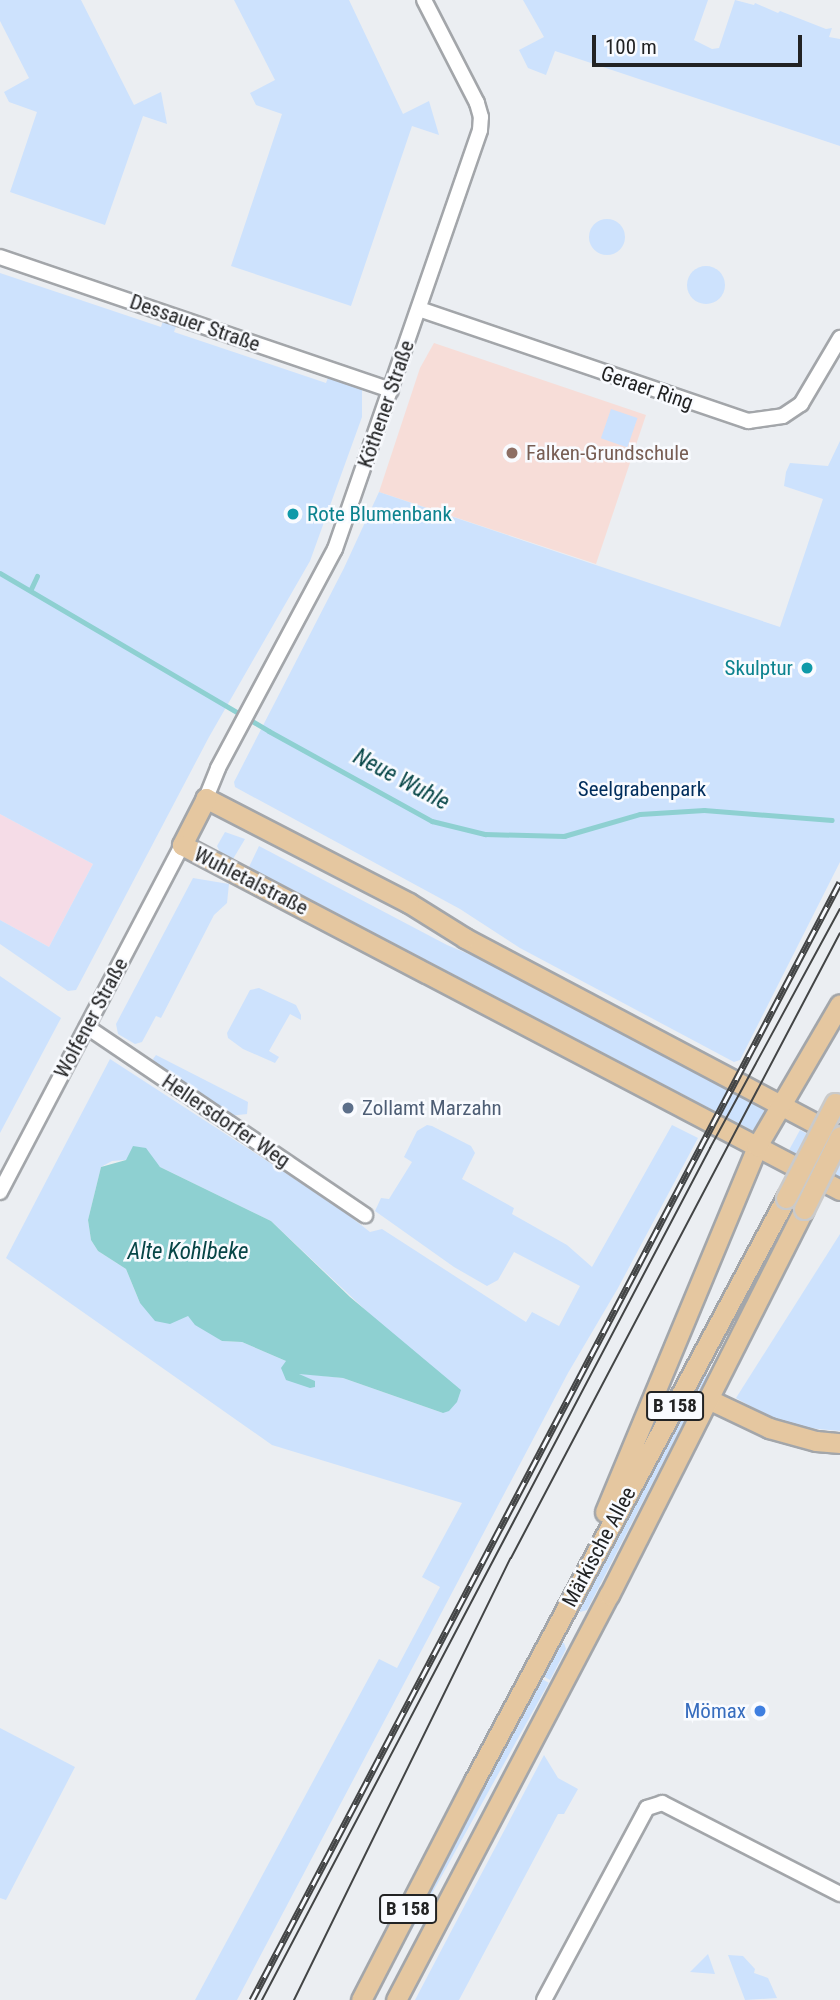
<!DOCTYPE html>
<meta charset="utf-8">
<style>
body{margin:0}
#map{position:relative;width:840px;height:2000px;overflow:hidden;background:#ebeef2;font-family:"Roboto Condensed",sans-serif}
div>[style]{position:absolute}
.industrial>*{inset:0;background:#f5dce7}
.education>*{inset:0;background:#f7ddd8}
.green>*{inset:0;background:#cde2fd;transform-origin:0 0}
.round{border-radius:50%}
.water>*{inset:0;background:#8ed0d1}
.stream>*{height:4.5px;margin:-2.25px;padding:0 2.25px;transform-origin:2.25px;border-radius:2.25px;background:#8ed0d1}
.roads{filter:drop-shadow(2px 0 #a3a6aa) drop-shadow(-2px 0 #a3a6aa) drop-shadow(0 2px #a3a6aa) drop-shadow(0 -2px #a3a6aa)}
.minor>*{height:14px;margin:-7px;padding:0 7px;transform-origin:7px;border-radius:7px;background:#fff}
.major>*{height:19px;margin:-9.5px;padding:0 9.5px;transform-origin:9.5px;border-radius:9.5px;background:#e5c7a0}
.tram>*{height:2px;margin:-1px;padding:0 1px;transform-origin:1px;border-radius:1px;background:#434546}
.rail>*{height:7px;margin-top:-3.5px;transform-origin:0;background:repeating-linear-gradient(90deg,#f9fbff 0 13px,#434546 0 26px);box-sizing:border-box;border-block:2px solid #434546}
.bridges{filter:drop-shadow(2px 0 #cacaca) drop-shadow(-2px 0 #cacaca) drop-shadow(0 2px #cacaca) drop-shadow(0 -2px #cacaca)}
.major-bridge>*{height:19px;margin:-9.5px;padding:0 9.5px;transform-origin:9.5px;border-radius:9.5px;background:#e5c7a0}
.dots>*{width:19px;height:19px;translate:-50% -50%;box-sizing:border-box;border:4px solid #f9fbff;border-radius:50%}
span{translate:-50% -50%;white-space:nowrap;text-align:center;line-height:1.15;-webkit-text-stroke:5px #f9fbff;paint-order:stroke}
.shield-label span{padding:2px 5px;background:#f9fbff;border:2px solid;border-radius:5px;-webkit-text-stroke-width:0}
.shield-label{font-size:19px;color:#222324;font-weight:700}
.street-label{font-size:21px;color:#222324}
.education-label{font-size:21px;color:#785e54}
.left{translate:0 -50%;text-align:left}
.culture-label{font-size:21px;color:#0d838f}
.right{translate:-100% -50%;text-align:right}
.park-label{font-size:21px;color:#002d5c}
.service-label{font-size:21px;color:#4e5e75}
.shop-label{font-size:21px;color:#366cbe}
.water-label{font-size:23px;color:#074647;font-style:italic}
.scale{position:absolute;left:592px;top:35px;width:210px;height:32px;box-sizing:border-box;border:4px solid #222324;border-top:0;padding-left:9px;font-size:21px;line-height:24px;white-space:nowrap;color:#222324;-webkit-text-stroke:5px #f9fbff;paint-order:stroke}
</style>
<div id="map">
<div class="industrial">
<i style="clip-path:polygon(0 814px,93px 864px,49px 947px,0 920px)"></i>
</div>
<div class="education">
<i style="clip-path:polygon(434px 343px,646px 415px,596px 564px,379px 492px,420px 368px)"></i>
</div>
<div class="green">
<i style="clip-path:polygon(0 0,81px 0,134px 105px,161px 92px,167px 124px,143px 116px,105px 225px,10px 192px,37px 112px,9px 102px,4px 92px,29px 78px,0 21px)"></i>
<i style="clip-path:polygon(234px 0,349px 0,403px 114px,429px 101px,439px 135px,412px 126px,351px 306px,231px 266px,282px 114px,256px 105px,250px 93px,275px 80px)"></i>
<i style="clip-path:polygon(523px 0,708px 0,694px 40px,712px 49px,719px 48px,735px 0,754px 5px,755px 3px,778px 13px,780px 11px,826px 29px,832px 28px,829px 37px,840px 39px,840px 146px,555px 51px,546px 75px,528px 68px,519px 50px,544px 37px)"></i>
<i class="round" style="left:589px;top:219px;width:36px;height:36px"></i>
<i class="round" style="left:687px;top:266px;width:38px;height:38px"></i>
<i style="clip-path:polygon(0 273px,161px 327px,164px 318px,177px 324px,174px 332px,326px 383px,329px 375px,362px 387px,362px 417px,310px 561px,209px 737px,76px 990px,68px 991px,0 944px,0 920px,49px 947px,93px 864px,0 814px)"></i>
<i style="left:611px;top:409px;width:28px;height:31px;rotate:19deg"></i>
<i style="clip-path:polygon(840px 441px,840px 862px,740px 1060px,734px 1062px,520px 948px,460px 909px,235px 787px,234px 782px,344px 568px,379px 492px,780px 627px,823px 499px,784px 486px,786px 472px,790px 463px,828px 466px)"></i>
<i style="clip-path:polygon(225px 832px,245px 839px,233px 859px,220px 852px,217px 846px)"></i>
<i style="clip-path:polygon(259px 846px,447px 945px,507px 970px,764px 1105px,765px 1112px,757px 1129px,753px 1131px,249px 867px)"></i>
<i style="clip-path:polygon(193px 878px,229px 884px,227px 903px,214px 915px,161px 1018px,156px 1016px,142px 1042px,135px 1044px,118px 1034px,116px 1024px)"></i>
<i style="clip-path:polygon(0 976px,61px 1018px,0 1133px)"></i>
<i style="clip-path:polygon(259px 988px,296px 1005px,301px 1015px,301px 1020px,290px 1014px,269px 1051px,279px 1057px,275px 1063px,243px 1049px,228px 1038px,227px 1033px,250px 990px)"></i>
<i style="clip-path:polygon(156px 1055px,248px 1102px,247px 1114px,229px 1116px,155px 1064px,153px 1059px)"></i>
<i style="clip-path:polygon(evenodd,110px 1059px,338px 1207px,370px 1232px,382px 1229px,526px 1322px,532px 1312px,559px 1326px,580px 1286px,514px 1252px,498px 1280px,487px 1286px,454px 1267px,375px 1211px,381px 1198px,389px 1199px,412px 1162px,404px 1157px,417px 1131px,427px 1125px,432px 1126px,471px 1146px,475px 1153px,462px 1179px,514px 1208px,512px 1214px,567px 1245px,592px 1267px,672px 1125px,698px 1138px,618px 1288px,568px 1373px,237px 2000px,195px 2000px,379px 1659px,397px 1668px,440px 1587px,422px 1577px,462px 1503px,272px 1445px,6px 1258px,110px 1059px,151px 1158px,160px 1167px,271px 1221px,377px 1321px,443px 1413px,343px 1378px,295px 1373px,286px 1361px,242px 1342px,222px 1341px,188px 1316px,140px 1303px,126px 1269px,98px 1251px,91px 1240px,88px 1220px,101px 1167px,112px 1161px,151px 1158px)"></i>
<i style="clip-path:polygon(800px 1130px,840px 1151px,840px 1177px,789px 1150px)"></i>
<i style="clip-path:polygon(840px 1234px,840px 1431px,797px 1427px,772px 1419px,736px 1398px)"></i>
<i style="clip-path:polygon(703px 1372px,708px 1375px,587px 1610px,580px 1612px,578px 1604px)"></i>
<i style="clip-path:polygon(558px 1643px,564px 1643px,566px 1649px,550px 1680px,541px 1675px)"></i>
<i style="left:540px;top:1678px;width:10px;height:364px;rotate:29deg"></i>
<i style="clip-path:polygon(0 1728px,75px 1767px,6px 1900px,0 1898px)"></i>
<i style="clip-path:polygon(544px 1755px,558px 1778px,578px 1789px,564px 1814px,558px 1814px,459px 2000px,415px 2000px)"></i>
<i style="clip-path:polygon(708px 1954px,715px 1974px,690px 1972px)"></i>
<i style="clip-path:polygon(728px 1955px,743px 1956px,755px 1969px,754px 1973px,768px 1978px,777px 1998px,745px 2000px)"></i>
</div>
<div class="water">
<i style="clip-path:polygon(133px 1146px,146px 1148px,160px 1167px,271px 1221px,350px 1297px,461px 1390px,457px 1402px,449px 1411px,443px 1413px,343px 1378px,299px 1374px,315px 1381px,315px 1387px,310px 1388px,286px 1380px,281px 1368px,286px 1361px,242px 1342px,222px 1341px,195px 1325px,188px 1316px,170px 1324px,155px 1321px,140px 1303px,126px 1269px,98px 1251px,91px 1240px,88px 1220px,101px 1167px,126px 1160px)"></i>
</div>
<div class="stream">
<i style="left:0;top:573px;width:312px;rotate:30.4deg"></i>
<i style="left:269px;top:731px;width:186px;rotate:28.9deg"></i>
<i style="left:432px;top:821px;width:55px;rotate:13.8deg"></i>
<i style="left:485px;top:834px;width:79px;rotate:1.5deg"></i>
<i style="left:564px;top:836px;width:79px;rotate:-16.1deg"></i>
<i style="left:640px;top:814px;width:64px;rotate:-3.6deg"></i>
<i style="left:704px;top:810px;width:128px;rotate:4.5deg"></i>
<i style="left:31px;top:589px;width:14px;rotate:-65deg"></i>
</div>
<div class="roads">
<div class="minor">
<i style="left:0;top:257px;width:413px;rotate:18.8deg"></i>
<i style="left:419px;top:309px;width:348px;rotate:18.8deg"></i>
<i style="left:748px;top:421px;width:35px;rotate:-8deg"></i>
<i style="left:783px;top:416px;width:22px;rotate:-34deg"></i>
<i style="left:801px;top:404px;width:77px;rotate:-59.4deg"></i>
<i style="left:206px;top:798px;width:32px;rotate:-68deg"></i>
<i style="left:218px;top:768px;width:248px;rotate:-61.9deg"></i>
<i style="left:335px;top:549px;width:443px;rotate:-70.9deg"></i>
<i style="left:480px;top:130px;width:13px;rotate:-86deg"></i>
<i style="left:481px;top:117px;width:15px;rotate:-106deg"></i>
<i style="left:477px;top:103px;width:116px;rotate:-117.2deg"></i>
<i style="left:87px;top:1027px;width:336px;rotate:34.1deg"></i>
<i style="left:0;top:1192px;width:392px;rotate:-62.3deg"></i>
<i style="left:544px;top:2000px;width:218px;rotate:-61.8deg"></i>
<i style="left:647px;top:1808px;width:16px;rotate:-18deg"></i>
<i style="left:662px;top:1803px;width:200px;rotate:27.1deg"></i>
</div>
<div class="major">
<i style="left:837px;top:1135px;width:421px;rotate:-152.1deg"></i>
<i style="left:465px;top:938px;width:66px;rotate:-148deg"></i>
<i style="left:409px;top:903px;width:229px;rotate:-152.7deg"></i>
<i style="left:206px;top:798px;width:53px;rotate:117.1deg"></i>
<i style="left:182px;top:845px;width:743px;rotate:27.67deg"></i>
<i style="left:708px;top:1399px;width:68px;rotate:25.4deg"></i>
<i style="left:769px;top:1428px;width:49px;rotate:15.5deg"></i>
<i style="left:816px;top:1441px;width:24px;rotate:5deg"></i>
<i style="left:605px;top:1512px;width:396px;rotate:-67.4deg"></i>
<i style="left:757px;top:1146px;width:164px;rotate:-59.7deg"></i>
<i style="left:361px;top:2000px;width:246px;rotate:-62.7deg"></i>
<i style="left:474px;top:1781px;width:661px;rotate:-61.85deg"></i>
<i style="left:396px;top:2000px;width:458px;rotate:-62.3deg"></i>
<i style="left:609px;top:1595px;width:432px;rotate:-63.2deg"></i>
</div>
</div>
<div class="tram">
<i style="left:262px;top:2000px;width:963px;rotate:-62.26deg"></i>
<i style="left:710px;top:1148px;width:272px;rotate:-61.5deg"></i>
<i style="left:294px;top:2000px;width:492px;rotate:-63.9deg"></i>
<i style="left:511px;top:1558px;width:706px;rotate:-62.24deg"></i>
</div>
<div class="rail">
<i style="left:252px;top:2000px;width:1263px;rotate:-62.26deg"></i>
</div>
<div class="bridges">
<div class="major-bridge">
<i style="left:786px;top:1198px;width:107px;rotate:-62.7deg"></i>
<i style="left:804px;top:1209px;width:81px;rotate:-63.7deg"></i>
</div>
</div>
<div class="dots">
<i style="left:512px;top:453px;background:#8d6e63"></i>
<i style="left:293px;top:514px;background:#0f9aa8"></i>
<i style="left:807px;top:668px;background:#0f9aa8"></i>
<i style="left:348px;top:1108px;background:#5c6f8a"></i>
<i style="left:760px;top:1711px;background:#3f7fe0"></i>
</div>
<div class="shield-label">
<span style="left:675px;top:1406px">B 158</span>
<span style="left:408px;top:1909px">B 158</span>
</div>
<div class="street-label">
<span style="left:195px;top:323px;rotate:19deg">Dessauer Straße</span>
<span style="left:647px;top:388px;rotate:19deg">Geraer Ring</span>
<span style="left:386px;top:404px;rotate:-71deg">Köthener Straße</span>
<span style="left:251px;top:881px;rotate:27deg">Wuhletalstraße</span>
<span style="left:91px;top:1018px;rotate:-62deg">Wolfener Straße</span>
<span style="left:226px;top:1121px;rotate:34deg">Hellersdorfer Weg</span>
<span style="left:599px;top:1547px;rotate:-62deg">Märkische Allee</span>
</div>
<div class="education-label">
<span class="left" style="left:526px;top:453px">Falken-Grundschule</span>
</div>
<div class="culture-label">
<span class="left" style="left:307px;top:514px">Rote Blumenbank</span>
<span class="right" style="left:793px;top:668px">Skulptur</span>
</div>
<div class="park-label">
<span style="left:642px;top:789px">Seelgrabenpark</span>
</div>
<div class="service-label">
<span class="left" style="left:362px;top:1108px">Zollamt Marzahn</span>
</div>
<div class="shop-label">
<span class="right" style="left:746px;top:1711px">Mömax</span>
</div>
<div class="water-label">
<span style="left:401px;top:780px;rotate:28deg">Neue Wuhle</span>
<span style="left:188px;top:1252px">Alte Kohlbeke</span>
</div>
<div class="scale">100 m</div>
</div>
